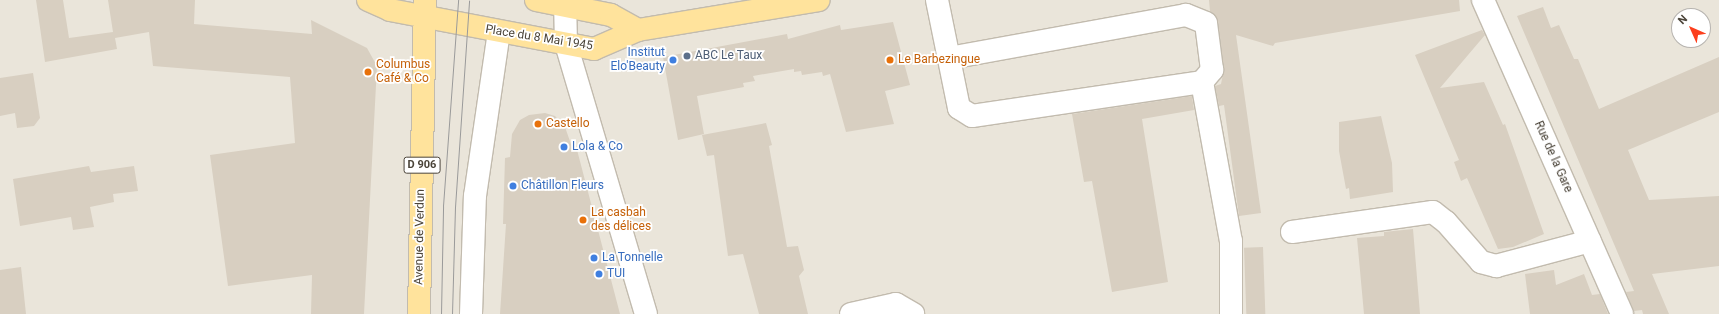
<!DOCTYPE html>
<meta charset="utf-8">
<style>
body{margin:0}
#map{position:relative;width:1719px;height:314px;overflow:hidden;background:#f6f3ec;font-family:Roboto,sans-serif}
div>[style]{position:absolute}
.residential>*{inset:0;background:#eae5da}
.building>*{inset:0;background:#d8cfc1;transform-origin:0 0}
.roads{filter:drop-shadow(1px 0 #c2bbae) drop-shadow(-1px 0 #c2bbae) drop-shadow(0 1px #c2bbae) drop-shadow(0 -1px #c2bbae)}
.minor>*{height:22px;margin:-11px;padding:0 11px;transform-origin:11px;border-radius:11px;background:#fff}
.major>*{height:22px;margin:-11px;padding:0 11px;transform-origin:11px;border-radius:11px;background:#ffe39c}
.tram>*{height:1px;margin:-0.5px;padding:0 0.5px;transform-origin:0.5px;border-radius:0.5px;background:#9a9a9a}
.dots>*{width:11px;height:11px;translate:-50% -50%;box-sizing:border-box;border:2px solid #fff;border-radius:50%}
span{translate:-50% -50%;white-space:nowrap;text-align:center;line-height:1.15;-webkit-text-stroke:3.5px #fff;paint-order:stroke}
.shield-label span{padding:1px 3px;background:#fff;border:1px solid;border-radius:3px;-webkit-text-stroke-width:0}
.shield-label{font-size:11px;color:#4b4439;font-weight:700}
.street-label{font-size:12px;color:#4b4439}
.shop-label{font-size:12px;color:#366cbe}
.right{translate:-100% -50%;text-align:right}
.left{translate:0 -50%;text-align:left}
.service-label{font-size:12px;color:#4e5e75}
.food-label{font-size:12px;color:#c56008}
.north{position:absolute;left:1671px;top:8px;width:40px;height:40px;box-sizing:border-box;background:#fff;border:1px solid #b7b4b0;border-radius:50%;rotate:315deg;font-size:11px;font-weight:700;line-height:16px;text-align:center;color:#4b4439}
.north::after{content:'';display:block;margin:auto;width:14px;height:18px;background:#fc3f1d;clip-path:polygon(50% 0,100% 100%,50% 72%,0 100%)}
</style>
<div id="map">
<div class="residential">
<i style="clip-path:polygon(evenodd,0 0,1719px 0,1719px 314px,0 314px,0 0,1679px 16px,1703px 16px,1703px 40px,1679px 40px,1679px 16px)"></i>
</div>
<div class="building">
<i style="clip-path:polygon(36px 0,63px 0,69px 38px,113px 32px,108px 0,195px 0,194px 24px,312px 34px,311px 20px,367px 48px,377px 66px,364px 314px,311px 314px,312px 275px,228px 286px,210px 155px,295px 143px,290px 77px,153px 66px,149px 32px,115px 38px,117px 49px,45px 62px)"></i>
<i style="clip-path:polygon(1209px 0,1459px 0,1460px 11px,1275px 43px,1273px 46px,1236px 35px,1261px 213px,1239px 216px,1224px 105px,1219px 106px,1215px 86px,1221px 84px,1224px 69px,1218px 21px,1210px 11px)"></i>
<i style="clip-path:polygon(1543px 7px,1551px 28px,1559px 25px,1574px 59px,1578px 59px,1599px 109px,1719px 57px,1719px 112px,1628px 150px,1649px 200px,1719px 196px,1719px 266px,1652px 274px,1669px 314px,1643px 314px,1642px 310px,1634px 311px,1626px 292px,1634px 291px,1517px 16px)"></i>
<i style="clip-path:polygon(893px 22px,910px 85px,885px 91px,894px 124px,846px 132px,830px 74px,823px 76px,822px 72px,802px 75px,801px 71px,794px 72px,794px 69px,753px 76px,755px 81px,743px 83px,744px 87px,697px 96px,704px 134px,678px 140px,663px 57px,787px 34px,788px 39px,840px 25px,841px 30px)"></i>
<i style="clip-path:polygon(1482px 30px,1485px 35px,1440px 88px,1484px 82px,1503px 125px,1505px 124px,1544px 234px,1513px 247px,1498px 249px,1467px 178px,1461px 181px,1454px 162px,1459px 160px,1415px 55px)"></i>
<i style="clip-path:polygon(33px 73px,40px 118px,34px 126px,17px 128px,15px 113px,0 116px,0 78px)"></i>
<i style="clip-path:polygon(1192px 96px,1194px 110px,1142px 119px,1168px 282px,1112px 292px,1092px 181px,1084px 182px,1072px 114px)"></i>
<i style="clip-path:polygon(545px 113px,555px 116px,565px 127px,572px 147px,576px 146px,620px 314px,500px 314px,506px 224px,503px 224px,505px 158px,510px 157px,512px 134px,520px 120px,529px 115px)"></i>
<i style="clip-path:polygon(1381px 116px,1392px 163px,1393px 192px,1350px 199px,1349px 188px,1346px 189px,1339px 151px,1339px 122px)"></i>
<i style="clip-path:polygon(766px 123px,772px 145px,769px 146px,787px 247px,798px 246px,804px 270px,799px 276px,808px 314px,759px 314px,743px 254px,728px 256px,714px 155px,707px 156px,702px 135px)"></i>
<i style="clip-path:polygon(89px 166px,91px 172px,134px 166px,138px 191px,113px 194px,114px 202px,90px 207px,94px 227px,73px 230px,71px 217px,20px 226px,13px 179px)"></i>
<i style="clip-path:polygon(1413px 229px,1420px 314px,1364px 314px,1357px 238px,1384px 236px,1384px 232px)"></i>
<i style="left:1263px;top:247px;width:67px;height:19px;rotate:88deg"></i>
<i style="clip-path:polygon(21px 267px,26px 314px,0 314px,0 270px)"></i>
<i style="clip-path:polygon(1554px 270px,1556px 285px,1584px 274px,1592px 295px,1600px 294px,1608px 314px,1530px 314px,1525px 274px)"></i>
</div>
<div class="roads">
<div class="minor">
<i style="left:565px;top:0;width:44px;rotate:88.7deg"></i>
<i style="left:566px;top:44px;width:282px;rotate:73.5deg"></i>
<i style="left:937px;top:0;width:110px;rotate:78.5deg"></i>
<i style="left:959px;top:108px;width:15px;rotate:32deg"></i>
<i style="left:972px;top:116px;width:232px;rotate:-8.4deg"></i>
<i style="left:1202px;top:82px;width:16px;rotate:-50deg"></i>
<i style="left:1212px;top:70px;width:47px;rotate:-97.3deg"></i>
<i style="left:1206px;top:23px;width:22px;rotate:-158deg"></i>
<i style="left:1186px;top:15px;width:241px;rotate:169.7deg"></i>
<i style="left:1483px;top:0;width:343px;rotate:66.1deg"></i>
<i style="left:1202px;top:82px;width:162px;rotate:79.7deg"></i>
<i style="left:1231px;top:241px;width:73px;rotate:90deg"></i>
<i style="left:1292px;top:232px;width:142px;rotate:-8.1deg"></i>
<i style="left:1433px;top:212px;width:16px;rotate:38deg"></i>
<i style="left:1446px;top:222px;width:53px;rotate:48.8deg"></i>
<i style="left:1481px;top:262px;width:16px;rotate:15deg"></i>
<i style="left:1496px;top:266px;width:97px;rotate:-14.9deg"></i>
<i style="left:471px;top:314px;width:118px;rotate:-88.1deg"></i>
<i style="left:475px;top:196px;width:166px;rotate:-81.7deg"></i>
<i style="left:851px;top:314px;width:46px;rotate:-12.5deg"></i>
<i style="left:896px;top:304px;width:20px;rotate:30deg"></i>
</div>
<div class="major">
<i style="left:368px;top:0;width:24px;rotate:24deg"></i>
<i style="left:390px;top:10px;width:208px;rotate:10.8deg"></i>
<i style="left:594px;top:49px;width:48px;rotate:-23.4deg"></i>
<i style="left:638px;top:30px;width:183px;rotate:-9.4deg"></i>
<i style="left:536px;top:0;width:76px;rotate:11.3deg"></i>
<i style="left:611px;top:15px;width:31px;rotate:29deg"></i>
<i style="left:419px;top:314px;width:314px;rotate:-88.9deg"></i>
</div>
</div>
<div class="tram">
<i style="left:441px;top:314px;width:108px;rotate:-88.9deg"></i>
<i style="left:443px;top:206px;width:207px;rotate:-85.8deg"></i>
<i style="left:452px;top:314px;width:107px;rotate:-88.4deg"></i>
<i style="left:455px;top:207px;width:207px;rotate:-86.1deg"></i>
</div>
<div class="dots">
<i style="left:687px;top:56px;background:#5c6f8a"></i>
<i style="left:673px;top:60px;background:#3f7fe0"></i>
<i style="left:890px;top:60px;background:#e8710a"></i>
<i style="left:368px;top:72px;background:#e8710a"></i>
<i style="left:538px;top:124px;background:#e8710a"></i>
<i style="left:564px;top:147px;background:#3f7fe0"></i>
<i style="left:513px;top:186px;background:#3f7fe0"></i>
<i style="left:583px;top:220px;background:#e8710a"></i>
<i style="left:594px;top:258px;background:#3f7fe0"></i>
<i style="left:599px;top:274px;background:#3f7fe0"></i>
</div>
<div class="shield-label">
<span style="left:422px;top:165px">D 906</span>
</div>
<div class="street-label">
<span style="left:539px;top:38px;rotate:9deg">Place du 8 Mai 1945</span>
<span style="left:1553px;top:157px;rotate:66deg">Rue de la Gare</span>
<span style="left:420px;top:237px;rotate:-89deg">Avenue de Verdun</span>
</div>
<div class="shop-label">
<span class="right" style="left:665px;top:60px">Institut<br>Elo'Beauty</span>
<span class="left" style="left:572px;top:147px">Lola &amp; Co</span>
<span class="left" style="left:521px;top:186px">Châtillon Fleurs</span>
<span class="left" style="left:602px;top:258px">La Tonnelle</span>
<span class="left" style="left:607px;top:274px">TUI</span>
</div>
<div class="service-label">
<span class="left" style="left:695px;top:56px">ABC Le Taux</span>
</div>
<div class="food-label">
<span class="left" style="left:898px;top:60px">Le Barbezingue</span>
<span class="left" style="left:376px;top:72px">Columbus<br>Café &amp; Co</span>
<span class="left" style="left:546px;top:124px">Castello</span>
<span class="left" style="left:591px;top:220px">La casbah<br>des délices</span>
</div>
<div class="north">N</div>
</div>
